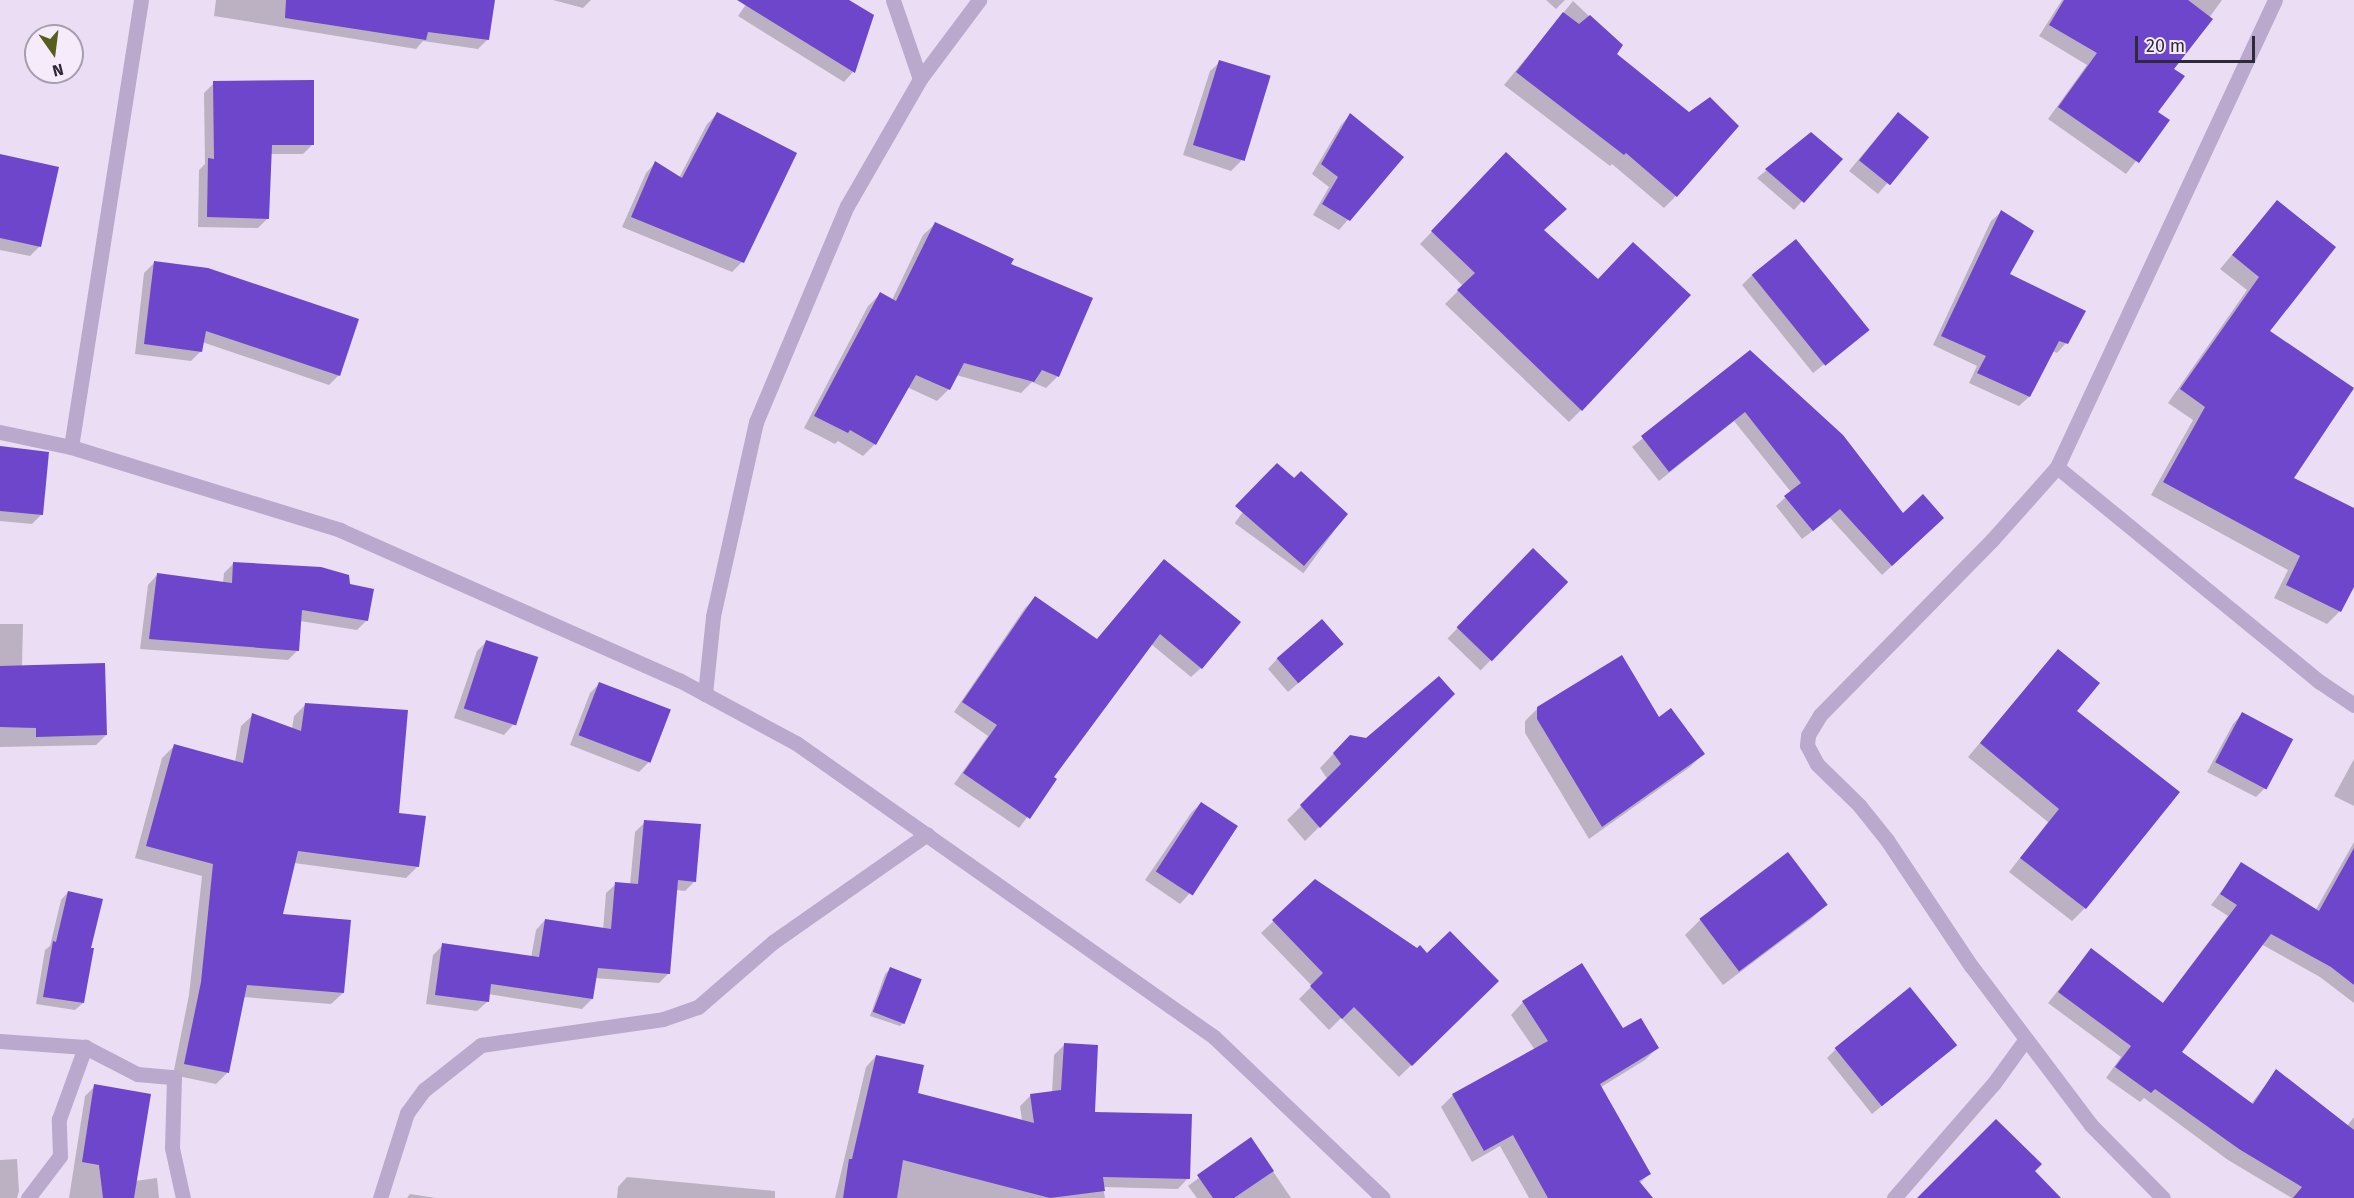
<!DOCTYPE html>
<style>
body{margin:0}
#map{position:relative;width:2354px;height:1198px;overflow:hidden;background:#ebdef4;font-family:"Fira Sans",sans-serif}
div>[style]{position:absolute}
.shadow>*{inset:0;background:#0003;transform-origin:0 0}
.building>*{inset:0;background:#6d46cb;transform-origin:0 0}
.street>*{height:15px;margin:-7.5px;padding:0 7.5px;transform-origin:7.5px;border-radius:7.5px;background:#bba9cd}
span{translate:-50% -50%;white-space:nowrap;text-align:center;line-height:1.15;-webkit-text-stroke:6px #f5ebfb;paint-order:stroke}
.north{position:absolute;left:24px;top:24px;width:60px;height:60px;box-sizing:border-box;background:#f5ebfb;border:2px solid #a69dae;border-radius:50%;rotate:166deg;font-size:16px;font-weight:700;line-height:24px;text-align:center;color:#2f293a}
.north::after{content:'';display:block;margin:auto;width:21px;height:27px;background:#565d1d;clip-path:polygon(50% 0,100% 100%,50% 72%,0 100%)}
.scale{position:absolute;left:2135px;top:36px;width:120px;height:27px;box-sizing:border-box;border:3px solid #2f293a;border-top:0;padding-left:8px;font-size:18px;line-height:21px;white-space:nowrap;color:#2f293a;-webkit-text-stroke:4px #f5ebfb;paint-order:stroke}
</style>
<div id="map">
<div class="shadow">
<i style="clip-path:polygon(216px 0,493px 0,488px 39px,478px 49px,423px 41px,416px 49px,214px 16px)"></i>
<i style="clip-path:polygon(553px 0,591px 0,583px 8px)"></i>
<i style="clip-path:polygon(749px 0,847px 0,872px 16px,853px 72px,844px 82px,738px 16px)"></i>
<i style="clip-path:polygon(1546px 0,1565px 0,1556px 9px)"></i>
<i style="clip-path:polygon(2062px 0,2222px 0,2172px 69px,2156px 112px,2168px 120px,2126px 174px,2048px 119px,2087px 65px,2039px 36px)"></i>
<i style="clip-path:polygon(1573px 1px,1621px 46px,1614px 54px,1676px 196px,1664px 208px,1612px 164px,1610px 166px,1504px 85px)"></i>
<i style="clip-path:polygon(1220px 62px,1241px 161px,1231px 171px,1183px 155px,1210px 71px)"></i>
<i style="clip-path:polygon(214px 83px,313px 144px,303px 154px,270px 154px,268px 218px,258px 228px,198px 227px,199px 170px,205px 164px,204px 93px)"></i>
<i style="clip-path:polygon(717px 114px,795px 154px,742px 262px,732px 272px,622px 227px,646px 173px,655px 163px,679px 178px,707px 124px)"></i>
<i style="clip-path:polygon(1350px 115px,1402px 158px,1339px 230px,1313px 215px,1329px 187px,1312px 174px,1341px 125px)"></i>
<i style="clip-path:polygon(1888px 124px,1927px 137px,1878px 194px,1849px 171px)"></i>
<i style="clip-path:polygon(1811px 134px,1840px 159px,1794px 210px,1757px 178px)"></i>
<i style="clip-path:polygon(0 156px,40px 246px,30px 256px,0 250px)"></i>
<i style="clip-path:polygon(1494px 167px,1543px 230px,1581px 410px,1569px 422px,1445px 304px,1463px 286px,1420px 244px)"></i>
<i style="clip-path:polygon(2277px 202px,2267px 331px,2353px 390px,2291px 478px,2354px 509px,2354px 584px,2340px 611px,2327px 624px,2274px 598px,2288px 570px,2151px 495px,2193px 420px,2168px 403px,2247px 290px,2220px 269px)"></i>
<i style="clip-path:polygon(2001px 212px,2008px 275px,2066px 343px,2057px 353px,2052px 351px,2029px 397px,2019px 406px,1969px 383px,1977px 366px,1933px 345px,1991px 221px)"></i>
<i style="clip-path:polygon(935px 224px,1009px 265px,1058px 376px,1046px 388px,1032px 382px,1021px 393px,956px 375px,949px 389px,937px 401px,907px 387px,874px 445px,863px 456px,838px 441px,835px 444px,804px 428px,868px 306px,880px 294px,892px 300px,923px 235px)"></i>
<i style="clip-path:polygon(154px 263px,339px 375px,329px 385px,202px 342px,201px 351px,191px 361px,135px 354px,144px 273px)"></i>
<i style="clip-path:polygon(1752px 275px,1857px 339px,1813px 373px,1742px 285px)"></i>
<i style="clip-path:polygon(1750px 352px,1903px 515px,1933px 528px,1882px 575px,1830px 518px,1802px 539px,1776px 506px,1791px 492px,1734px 421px,1659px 481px,1632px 447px)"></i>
<i style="clip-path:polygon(0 449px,42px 514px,32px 524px,0 521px)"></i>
<i style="left:1277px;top:465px;width:85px;height:72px;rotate:36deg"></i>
<i style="left:1533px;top:550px;width:46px;height:123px;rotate:44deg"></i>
<i style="clip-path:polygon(234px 563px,349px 585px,367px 620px,357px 630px,300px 621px,298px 650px,288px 660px,140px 649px,148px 585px,157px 575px,223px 583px,224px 573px)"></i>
<i style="clip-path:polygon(1155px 570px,1201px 668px,1191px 677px,1151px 644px,1052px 777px,1055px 780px,1019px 828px,954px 784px,988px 736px,954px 712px,1025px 608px,1035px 598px,1096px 640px)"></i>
<i style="clip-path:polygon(0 624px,23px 624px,22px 667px,106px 735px,96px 745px,0 747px)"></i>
<i style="clip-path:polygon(487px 641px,513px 725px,504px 735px,454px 718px,477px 651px)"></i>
<i style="clip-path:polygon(1332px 654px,1288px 692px,1268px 669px,1277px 659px)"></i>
<i style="clip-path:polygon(2046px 664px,2075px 711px,2085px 908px,2072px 921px,2009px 872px,2048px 822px,1968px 757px)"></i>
<i style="clip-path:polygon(600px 683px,649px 762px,639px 772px,570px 745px,590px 693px)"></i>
<i style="clip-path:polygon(1453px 694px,1305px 841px,1287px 820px,1328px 780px,1320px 768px,1335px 752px,1366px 739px)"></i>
<i style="clip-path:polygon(306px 704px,398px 814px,418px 866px,406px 878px,294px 863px,281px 916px,343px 993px,331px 1004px,243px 997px,228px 1072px,216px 1084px,173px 1075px,189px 995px,202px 876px,135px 858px,162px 758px,174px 746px,235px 762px,241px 726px,253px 715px,292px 729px,294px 716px)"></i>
<i style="clip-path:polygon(1538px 708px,1703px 754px,1690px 767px,1589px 839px,1525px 733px,1525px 721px)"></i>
<i style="clip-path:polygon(2242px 714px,2266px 787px,2256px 797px,2207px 772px,2233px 724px)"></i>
<i style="clip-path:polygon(2354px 759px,2354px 806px,2334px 796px)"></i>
<i style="clip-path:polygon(1201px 803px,1189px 894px,1180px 904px,1145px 880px,1191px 813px)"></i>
<i style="clip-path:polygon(645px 822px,695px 881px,685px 891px,676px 890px,669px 973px,659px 983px,595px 978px,592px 999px,582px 1009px,488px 994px,487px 1002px,477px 1011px,426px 1004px,433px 955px,443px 945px,531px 958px,536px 930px,545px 920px,603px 930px,606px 893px,616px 884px,630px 885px,635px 832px)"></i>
<i style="clip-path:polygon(2354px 842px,2354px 1003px,2320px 977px,2261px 944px,2180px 1053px,2251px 1104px,2276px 1071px,2347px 1126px,2354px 1117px,2354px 1198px,2292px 1198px,2228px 1160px,2144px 1098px,2140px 1102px,2106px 1078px,2121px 1057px,2048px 1003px,2091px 950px,2162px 1004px,2228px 916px,2211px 905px,2242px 864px,2315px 911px)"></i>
<i style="clip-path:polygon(1788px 855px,1826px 905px,1811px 919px,1723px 985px,1685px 935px,1700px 920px)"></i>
<i style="clip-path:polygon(1316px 881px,1427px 955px,1497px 981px,1399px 1077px,1341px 1018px,1329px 1030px,1299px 999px,1312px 986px,1261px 933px)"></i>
<i style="clip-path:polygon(68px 892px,89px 949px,83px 1003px,75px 1010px,36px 1004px,45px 950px,50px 946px,61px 900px)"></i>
<i style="clip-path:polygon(890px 969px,920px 980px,905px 1022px,900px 1026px,870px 1016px,885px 974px)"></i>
<i style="clip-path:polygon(1523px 1002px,1623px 1030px,1657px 1048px,1645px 1060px,1601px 1087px,1649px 1174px,1640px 1183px,1651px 1198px,1529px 1198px,1500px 1146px,1472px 1162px,1441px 1107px,1453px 1095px,1535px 1050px,1511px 1015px)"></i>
<i style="clip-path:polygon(1064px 1045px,1093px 1113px,1188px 1178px,1178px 1189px,1103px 1187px,1105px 1198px,835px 1198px,866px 1067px,876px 1056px,916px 1094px,1022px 1121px,1020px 1106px,1031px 1095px,1052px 1093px,1054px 1055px)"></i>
<i style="clip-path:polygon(1836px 1049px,1945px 1054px,1872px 1114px,1827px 1058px)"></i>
<i style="clip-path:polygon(95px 1086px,135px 1181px,157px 1178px,159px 1198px,69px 1198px,85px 1096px)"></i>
<i style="clip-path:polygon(1251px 1139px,1291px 1198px,1197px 1198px,1188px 1186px)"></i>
<i style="clip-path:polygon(17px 1159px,19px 1191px,17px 1198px,0 1198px,0 1160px)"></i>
<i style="clip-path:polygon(627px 1177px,775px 1191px,775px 1198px,617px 1198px,618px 1187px)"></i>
<i style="clip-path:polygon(410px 1194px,436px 1198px,407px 1198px)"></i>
</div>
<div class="building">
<i style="clip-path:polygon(286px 0,495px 0,489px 40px,428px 32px,426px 40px,285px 18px)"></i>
<i style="clip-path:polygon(737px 0,849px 0,874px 15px,855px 73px)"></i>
<i style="clip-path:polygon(2064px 0,2188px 0,2213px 19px,2174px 69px,2185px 76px,2158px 112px,2170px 120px,2139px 163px,2058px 107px,2097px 53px,2049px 25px)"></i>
<i style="clip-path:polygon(1563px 12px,1579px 24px,1590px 15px,1623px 45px,1617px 54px,1689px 112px,1710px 97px,1739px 126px,1677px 197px,1626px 153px,1624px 155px,1516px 72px)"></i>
<i style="left:1219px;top:60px;width:54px;height:89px;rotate:17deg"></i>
<i style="clip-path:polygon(314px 80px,314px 145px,272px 145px,269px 219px,207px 217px,208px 158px,214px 159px,213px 81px)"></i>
<i style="clip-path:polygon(717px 112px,797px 153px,744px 263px,631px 217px,655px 161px,682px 178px)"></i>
<i style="left:1898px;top:112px;width:40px;height:62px;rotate:39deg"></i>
<i style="clip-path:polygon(1350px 113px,1404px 157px,1350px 221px,1322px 204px,1338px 177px,1321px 164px)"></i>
<i style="clip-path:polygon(1811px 132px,1843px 159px,1804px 203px,1765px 169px)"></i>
<i style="clip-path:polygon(1506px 152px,1567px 209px,1544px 230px,1598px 279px,1633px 242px,1691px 295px,1582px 411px,1457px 290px,1475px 273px,1431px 231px)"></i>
<i style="clip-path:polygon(0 154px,59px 167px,41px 247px,0 238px)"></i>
<i style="clip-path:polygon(2277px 200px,2336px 247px,2270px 331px,2354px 388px,2294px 478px,2354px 508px,2354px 587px,2341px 612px,2286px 585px,2300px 556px,2163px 482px,2205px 407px,2180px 389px,2259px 277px,2232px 255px)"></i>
<i style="clip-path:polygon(2001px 210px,2034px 231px,2010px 274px,2086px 311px,2068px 344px,2059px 341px,2030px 397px,1977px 373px,1986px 356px,1941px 336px)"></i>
<i style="clip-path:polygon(935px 222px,1014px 259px,1011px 264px,1093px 298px,1059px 377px,1042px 370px,1034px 382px,964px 363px,950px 390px,916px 375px,876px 445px,850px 430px,848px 433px,814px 416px,880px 292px,896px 301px)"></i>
<i style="left:1796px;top:239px;width:117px;height:57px;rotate:51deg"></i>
<i style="clip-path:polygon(154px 261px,208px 268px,359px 319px,340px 376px,206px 331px,202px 352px,144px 344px)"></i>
<i style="clip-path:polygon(1750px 350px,1843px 435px,1903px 513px,1923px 494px,1944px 518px,1892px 566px,1840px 509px,1813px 531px,1784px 496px,1801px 483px,1745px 412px,1669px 472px,1641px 436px)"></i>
<i style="clip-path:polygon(0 446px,49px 452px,43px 515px,0 511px)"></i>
<i style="clip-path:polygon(1277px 463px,1294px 478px,1301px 471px,1348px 514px,1304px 566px,1235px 506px)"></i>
<i style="left:1533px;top:548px;width:49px;height:110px;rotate:44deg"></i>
<i style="clip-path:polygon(1164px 559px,1241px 622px,1202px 669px,1160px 634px,1054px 777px,1057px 779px,1030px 819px,963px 773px,997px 725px,962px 702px,1035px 596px,1097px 639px)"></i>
<i style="clip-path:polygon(233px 562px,321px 567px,349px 575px,350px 584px,374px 589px,368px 621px,302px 610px,299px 651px,149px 639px,157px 573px,232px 583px)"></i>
<i style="left:1322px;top:619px;width:33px;height:60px;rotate:49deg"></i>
<i style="left:486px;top:640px;width:55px;height:72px;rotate:18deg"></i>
<i style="clip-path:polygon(2058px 649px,2100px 683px,2077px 711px,2180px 792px,2086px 909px,2020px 858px,2059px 809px,1980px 743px)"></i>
<i style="clip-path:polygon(1622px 655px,1659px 717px,1671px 708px,1705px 754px,1602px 827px,1537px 719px,1537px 707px)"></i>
<i style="clip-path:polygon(105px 663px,107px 735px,36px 737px,36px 728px,0 727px,0 666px)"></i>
<i style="clip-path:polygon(1439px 676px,1455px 694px,1320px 828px,1300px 805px,1341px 764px,1333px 753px,1350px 735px,1366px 738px)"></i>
<i style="left:599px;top:682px;width:77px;height:57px;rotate:21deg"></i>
<i style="clip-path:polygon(305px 703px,408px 710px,399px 813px,426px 816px,419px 867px,298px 851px,283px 914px,351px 920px,344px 993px,247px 985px,229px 1073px,184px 1064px,201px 982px,213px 864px,146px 846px,174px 744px,243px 763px,252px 713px,301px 731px)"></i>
<i style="left:2242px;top:712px;width:58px;height:57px;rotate:28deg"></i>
<i style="left:1201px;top:802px;width:44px;height:83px;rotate:33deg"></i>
<i style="clip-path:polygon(644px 820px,701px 824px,696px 882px,678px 880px,670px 974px,598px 968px,593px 999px,491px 984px,489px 1002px,435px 995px,442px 943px,539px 957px,545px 919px,611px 929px,615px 882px,638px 884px)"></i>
<i style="clip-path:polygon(2354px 848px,2354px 985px,2331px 967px,2271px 934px,2182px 1052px,2253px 1104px,2276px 1069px,2354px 1130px,2354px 1198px,2293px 1198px,2302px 1187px,2239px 1149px,2155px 1089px,2151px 1093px,2115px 1067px,2131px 1046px,2058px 992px,2091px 948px,2163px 1003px,2237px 905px,2220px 894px,2241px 862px,2319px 911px)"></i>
<i style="left:1788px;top:852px;width:66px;height:111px;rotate:53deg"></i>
<i style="clip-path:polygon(1315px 879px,1417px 948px,1420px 945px,1427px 953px,1450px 931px,1499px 981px,1412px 1066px,1354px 1007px,1342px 1019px,1310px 986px,1323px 973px,1272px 920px)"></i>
<i style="clip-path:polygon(68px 891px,103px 899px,91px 948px,94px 948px,84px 1003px,43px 997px,53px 941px,56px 942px)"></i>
<i style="clip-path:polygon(1582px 963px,1623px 1028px,1641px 1018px,1659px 1048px,1600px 1084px,1651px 1174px,1639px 1181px,1653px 1198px,1548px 1198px,1513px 1135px,1484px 1151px,1452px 1094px,1548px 1041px,1522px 1001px)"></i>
<i style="left:890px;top:967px;width:34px;height:48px;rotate:21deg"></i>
<i style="left:1910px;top:987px;width:75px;height:97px;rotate:51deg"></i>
<i style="clip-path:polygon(1064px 1043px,1098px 1045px,1095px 1112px,1192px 1114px,1190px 1179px,1103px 1177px,1105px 1191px,1050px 1198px,903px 1160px,897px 1198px,843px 1198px,849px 1159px,852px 1159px,876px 1055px,924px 1065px,918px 1093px,1034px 1123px,1030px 1094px,1061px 1090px)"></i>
<i style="clip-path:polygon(94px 1084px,151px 1094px,134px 1198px,103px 1198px,99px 1165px,82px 1162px)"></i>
<i style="clip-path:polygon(1996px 1119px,2042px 1164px,2035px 1171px,2061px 1198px,1917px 1198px)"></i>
<i style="clip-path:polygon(1251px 1137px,1274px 1171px,1234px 1198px,1213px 1198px,1197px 1175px)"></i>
</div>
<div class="street">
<i style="left:920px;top:79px;width:99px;rotate:-53.2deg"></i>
<i style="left:0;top:432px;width:73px;rotate:11.9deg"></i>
<i style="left:71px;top:447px;width:282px;rotate:17.1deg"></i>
<i style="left:340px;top:530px;width:371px;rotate:23.9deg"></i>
<i style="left:679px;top:680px;width:133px;rotate:28.3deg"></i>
<i style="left:796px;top:743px;width:511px;rotate:35.12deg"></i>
<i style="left:1214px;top:1037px;width:233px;rotate:43.6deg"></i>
<i style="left:71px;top:447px;width:452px;rotate:-81.1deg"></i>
<i style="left:2057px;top:467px;width:340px;rotate:39.3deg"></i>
<i style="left:2320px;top:682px;width:41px;rotate:34.1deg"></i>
<i style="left:705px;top:694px;width:78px;rotate:-84.1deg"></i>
<i style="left:713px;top:616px;width:199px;rotate:-77.5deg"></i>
<i style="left:756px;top:422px;width:234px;rotate:-67.2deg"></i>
<i style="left:847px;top:206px;width:146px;rotate:-60.1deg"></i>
<i style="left:920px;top:79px;width:83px;rotate:-108.9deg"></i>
<i style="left:0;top:1041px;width:85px;rotate:4deg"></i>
<i style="left:85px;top:1047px;width:59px;rotate:27.4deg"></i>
<i style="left:137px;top:1074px;width:37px;rotate:5deg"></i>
<i style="left:174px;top:1077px;width:71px;rotate:91.6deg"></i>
<i style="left:172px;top:1148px;width:51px;rotate:77.6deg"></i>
<i style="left:28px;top:1198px;width:53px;rotate:-52.7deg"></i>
<i style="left:60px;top:1156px;width:37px;rotate:-92deg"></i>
<i style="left:59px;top:1119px;width:77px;rotate:-70.1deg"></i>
<i style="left:380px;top:1198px;width:89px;rotate:-72.4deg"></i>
<i style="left:407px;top:1113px;width:29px;rotate:-54deg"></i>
<i style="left:424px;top:1090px;width:73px;rotate:-38.3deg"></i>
<i style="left:481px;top:1045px;width:184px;rotate:-8.1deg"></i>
<i style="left:663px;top:1019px;width:37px;rotate:-19deg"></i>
<i style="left:698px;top:1007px;width:99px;rotate:-40.9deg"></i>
<i style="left:773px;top:942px;width:188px;rotate:-35deg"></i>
<i style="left:1894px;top:1198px;width:152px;rotate:-49deg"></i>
<i style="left:1994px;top:1083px;width:53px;rotate:-54.2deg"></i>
<i style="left:2163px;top:1198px;width:103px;rotate:-134.6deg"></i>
<i style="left:2091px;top:1125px;width:199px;rotate:-127deg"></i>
<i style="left:1971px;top:966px;width:151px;rotate:-123.7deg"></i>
<i style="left:1887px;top:840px;width:45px;rotate:-128.7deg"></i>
<i style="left:1859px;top:805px;width:59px;rotate:-135.7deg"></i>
<i style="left:1817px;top:764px;width:21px;rotate:-118deg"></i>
<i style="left:1807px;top:745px;width:10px;rotate:-84deg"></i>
<i style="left:1808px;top:735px;width:23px;rotate:-59deg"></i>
<i style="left:1820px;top:715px;width:245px;rotate:-45.5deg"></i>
<i style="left:1992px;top:540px;width:98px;rotate:-48.3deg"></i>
<i style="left:2057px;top:467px;width:515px;rotate:-64.98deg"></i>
</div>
<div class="north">N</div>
<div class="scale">20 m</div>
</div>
